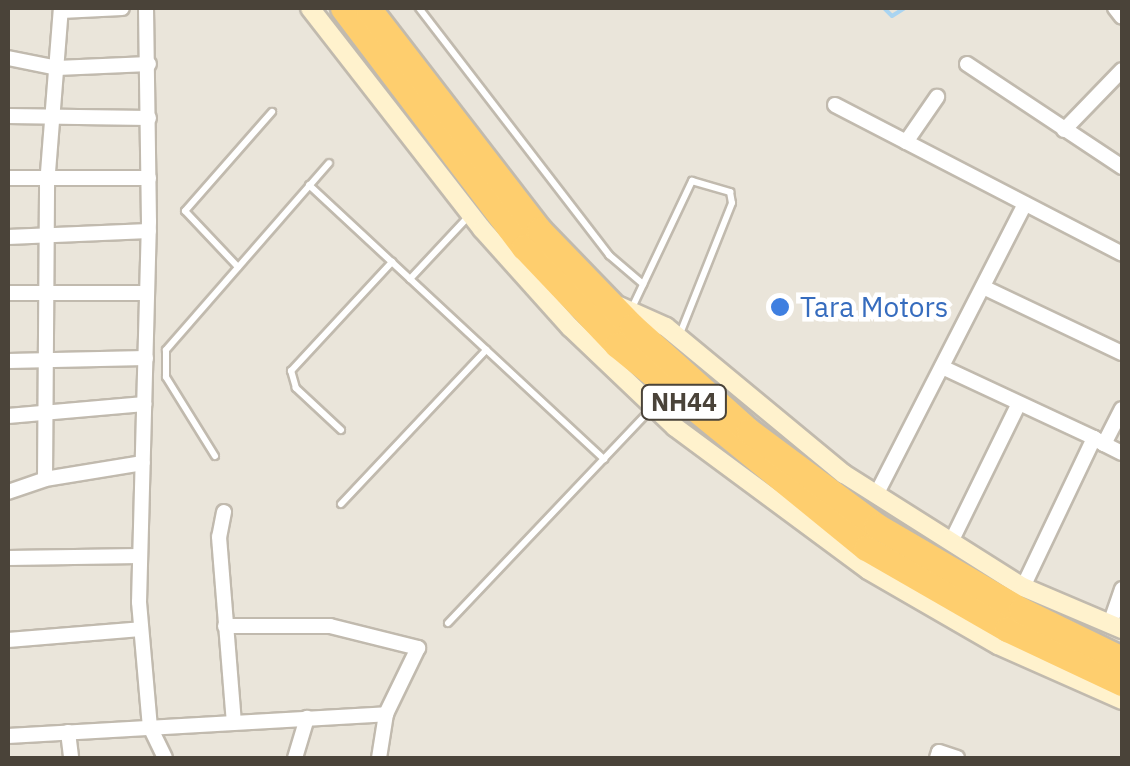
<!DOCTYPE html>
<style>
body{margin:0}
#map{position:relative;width:1130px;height:766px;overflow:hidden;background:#f6f3eb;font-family:"IBM Plex Sans",sans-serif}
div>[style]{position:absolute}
.residential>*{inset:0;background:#eae5da;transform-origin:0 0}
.stream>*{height:4px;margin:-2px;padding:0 2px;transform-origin:2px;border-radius:2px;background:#a9d4f1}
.roads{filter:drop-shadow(2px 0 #c1baae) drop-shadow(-2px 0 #c1baae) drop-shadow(0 2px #c1baae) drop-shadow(0 -2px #c1baae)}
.lane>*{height:6px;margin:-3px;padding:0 3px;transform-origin:3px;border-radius:3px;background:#fff}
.street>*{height:14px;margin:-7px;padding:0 7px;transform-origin:7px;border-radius:7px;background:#fff}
.secondary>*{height:18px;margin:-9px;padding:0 9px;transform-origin:9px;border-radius:9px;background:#fff2cd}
.highway>*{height:25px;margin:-12.5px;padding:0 12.5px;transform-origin:12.5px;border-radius:12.5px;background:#fece6e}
.dots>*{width:28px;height:28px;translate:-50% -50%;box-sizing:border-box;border:5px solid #fff;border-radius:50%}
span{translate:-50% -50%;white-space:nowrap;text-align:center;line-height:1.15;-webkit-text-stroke:9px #fff;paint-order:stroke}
.shield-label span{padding:2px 8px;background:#fff;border:2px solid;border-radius:8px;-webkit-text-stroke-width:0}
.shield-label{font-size:25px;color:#4a4339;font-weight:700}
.shop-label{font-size:28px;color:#366cbe}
.left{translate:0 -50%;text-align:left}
.frame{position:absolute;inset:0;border:10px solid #4a4339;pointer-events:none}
</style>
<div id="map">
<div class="residential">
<i style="left:8px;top:8px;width:1114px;height:750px"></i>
</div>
<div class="stream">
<i style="left:884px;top:8px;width:11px;rotate:45deg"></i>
<i style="left:892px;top:16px;width:15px;rotate:-32deg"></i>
</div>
<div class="roads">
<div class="lane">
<i style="left:419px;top:8px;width:312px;rotate:52.4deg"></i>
<i style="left:609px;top:255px;width:45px;rotate:40.5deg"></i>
<i style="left:309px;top:185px;width:403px;rotate:42.9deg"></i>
<i style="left:238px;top:267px;width:77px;rotate:-133.4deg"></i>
<i style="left:185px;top:211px;width:132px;rotate:-48.7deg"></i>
<i style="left:410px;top:279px;width:83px;rotate:-46.9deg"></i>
<i style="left:631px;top:310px;width:143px;rotate:-64.7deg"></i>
<i style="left:692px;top:181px;width:40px;rotate:16deg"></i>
<i style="left:730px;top:192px;width:11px;rotate:80deg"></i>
<i style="left:732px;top:203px;width:143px;rotate:111.7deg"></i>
<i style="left:341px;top:430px;width:62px;rotate:-137deg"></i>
<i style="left:296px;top:388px;width:18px;rotate:-106deg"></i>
<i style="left:291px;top:371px;width:149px;rotate:-47.2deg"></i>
<i style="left:215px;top:456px;width:93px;rotate:-121.8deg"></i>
<i style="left:166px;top:377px;width:27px;rotate:-90deg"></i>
<i style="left:166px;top:350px;width:248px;rotate:-48.9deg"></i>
<i style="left:341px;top:504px;width:212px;rotate:-46.7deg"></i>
<i style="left:448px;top:623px;width:294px;rotate:-46.5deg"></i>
</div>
<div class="street">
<i style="left:146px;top:8px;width:213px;rotate:89.2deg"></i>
<i style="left:149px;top:221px;width:381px;rotate:91.5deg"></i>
<i style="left:139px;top:602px;width:125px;rotate:85deg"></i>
<i style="left:150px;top:727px;width:34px;rotate:64deg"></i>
<i style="left:1115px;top:8px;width:11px;rotate:52deg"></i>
<i style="left:61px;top:11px;width:61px;rotate:-2.8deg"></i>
<i style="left:8px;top:58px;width:50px;rotate:11.5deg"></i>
<i style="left:57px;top:68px;width:92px;rotate:-2.5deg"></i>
<i style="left:967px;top:64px;width:186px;rotate:33.6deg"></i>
<i style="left:835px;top:105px;width:323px;rotate:27.4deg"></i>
<i style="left:8px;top:116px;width:141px;rotate:0.8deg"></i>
<i style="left:1064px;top:130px;width:83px;rotate:-46deg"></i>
<i style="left:906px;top:142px;width:55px;rotate:-55.4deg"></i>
<i style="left:8px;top:178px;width:141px"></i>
<i style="left:8px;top:237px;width:141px;rotate:-2.4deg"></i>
<i style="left:983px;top:287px;width:154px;rotate:25.4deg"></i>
<i style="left:8px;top:293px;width:139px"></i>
<i style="left:8px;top:361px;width:138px;rotate:-1.2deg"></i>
<i style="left:942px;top:367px;width:168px;rotate:25deg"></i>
<i style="left:8px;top:416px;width:137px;rotate:-5deg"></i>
<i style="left:1104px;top:444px;width:20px;rotate:27deg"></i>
<i style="left:45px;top:479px;width:99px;rotate:-9.3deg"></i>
<i style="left:8px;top:492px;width:39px;rotate:-19deg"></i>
<i style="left:45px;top:479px;width:294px;rotate:-89.6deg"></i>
<i style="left:47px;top:185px;width:178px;rotate:-85.5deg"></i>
<i style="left:876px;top:495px;width:327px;rotate:-62.9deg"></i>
<i style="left:224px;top:512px;width:25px;rotate:101deg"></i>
<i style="left:219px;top:537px;width:186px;rotate:85.4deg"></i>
<i style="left:951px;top:542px;width:153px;rotate:-63.9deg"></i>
<i style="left:8px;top:558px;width:132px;rotate:-0.9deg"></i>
<i style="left:1023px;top:587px;width:165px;rotate:-64.5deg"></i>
<i style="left:1094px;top:438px;width:12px;rotate:31deg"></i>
<i style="left:1104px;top:444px;width:39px;rotate:-63deg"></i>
<i style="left:1110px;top:624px;width:37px;rotate:-71deg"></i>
<i style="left:225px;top:626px;width:105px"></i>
<i style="left:330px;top:626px;width:91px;rotate:14deg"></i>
<i style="left:418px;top:648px;width:73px;rotate:115.9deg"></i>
<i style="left:8px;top:640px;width:133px;rotate:-4.7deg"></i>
<i style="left:68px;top:732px;width:26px;rotate:83deg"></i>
<i style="left:8px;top:736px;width:379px;rotate:-3.3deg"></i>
<i style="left:386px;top:714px;width:45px;rotate:99deg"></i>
<i style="left:295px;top:758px;width:42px;rotate:-73.3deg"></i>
<i style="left:937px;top:758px;width:6px;rotate:-72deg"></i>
<i style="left:939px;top:752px;width:19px;rotate:18deg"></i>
</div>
<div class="secondary">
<i style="left:310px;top:8px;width:280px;rotate:52.1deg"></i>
<i style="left:482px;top:229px;width:132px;rotate:48.1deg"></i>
<i style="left:570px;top:327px;width:145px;rotate:43.6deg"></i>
<i style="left:675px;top:427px;width:240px;rotate:36.5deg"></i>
<i style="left:868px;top:570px;width:150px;rotate:30deg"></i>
<i style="left:998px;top:645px;width:136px;rotate:23.9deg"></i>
<i style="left:619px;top:306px;width:51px;rotate:24.1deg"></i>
<i style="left:666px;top:327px;width:231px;rotate:39.6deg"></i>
<i style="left:844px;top:474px;width:212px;rotate:32.3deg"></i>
<i style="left:1023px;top:587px;width:108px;rotate:23deg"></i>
</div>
<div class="highway">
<i style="left:343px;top:8px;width:300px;rotate:52.9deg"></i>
<i style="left:524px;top:247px;width:135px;rotate:46.5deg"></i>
<i style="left:617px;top:345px;width:321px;rotate:39.2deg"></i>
<i style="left:866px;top:548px;width:163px;rotate:29.9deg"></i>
<i style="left:1007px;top:629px;width:127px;rotate:25.2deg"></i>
<i style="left:368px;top:8px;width:280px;rotate:52.4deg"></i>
<i style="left:539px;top:230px;width:134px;rotate:45.9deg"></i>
<i style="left:632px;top:326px;width:157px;rotate:41.9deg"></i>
<i style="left:749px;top:431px;width:159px;rotate:36.6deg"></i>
<i style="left:877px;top:526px;width:167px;rotate:30.3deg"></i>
<i style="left:1021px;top:610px;width:112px;rotate:25.9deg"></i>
</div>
</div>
<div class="dots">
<i style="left:780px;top:307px;background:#3f7fe0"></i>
</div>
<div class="shield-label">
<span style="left:684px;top:402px">NH44</span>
</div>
<div class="shop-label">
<span class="left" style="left:800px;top:307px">Tara Motors</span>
</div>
<div class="frame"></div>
</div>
